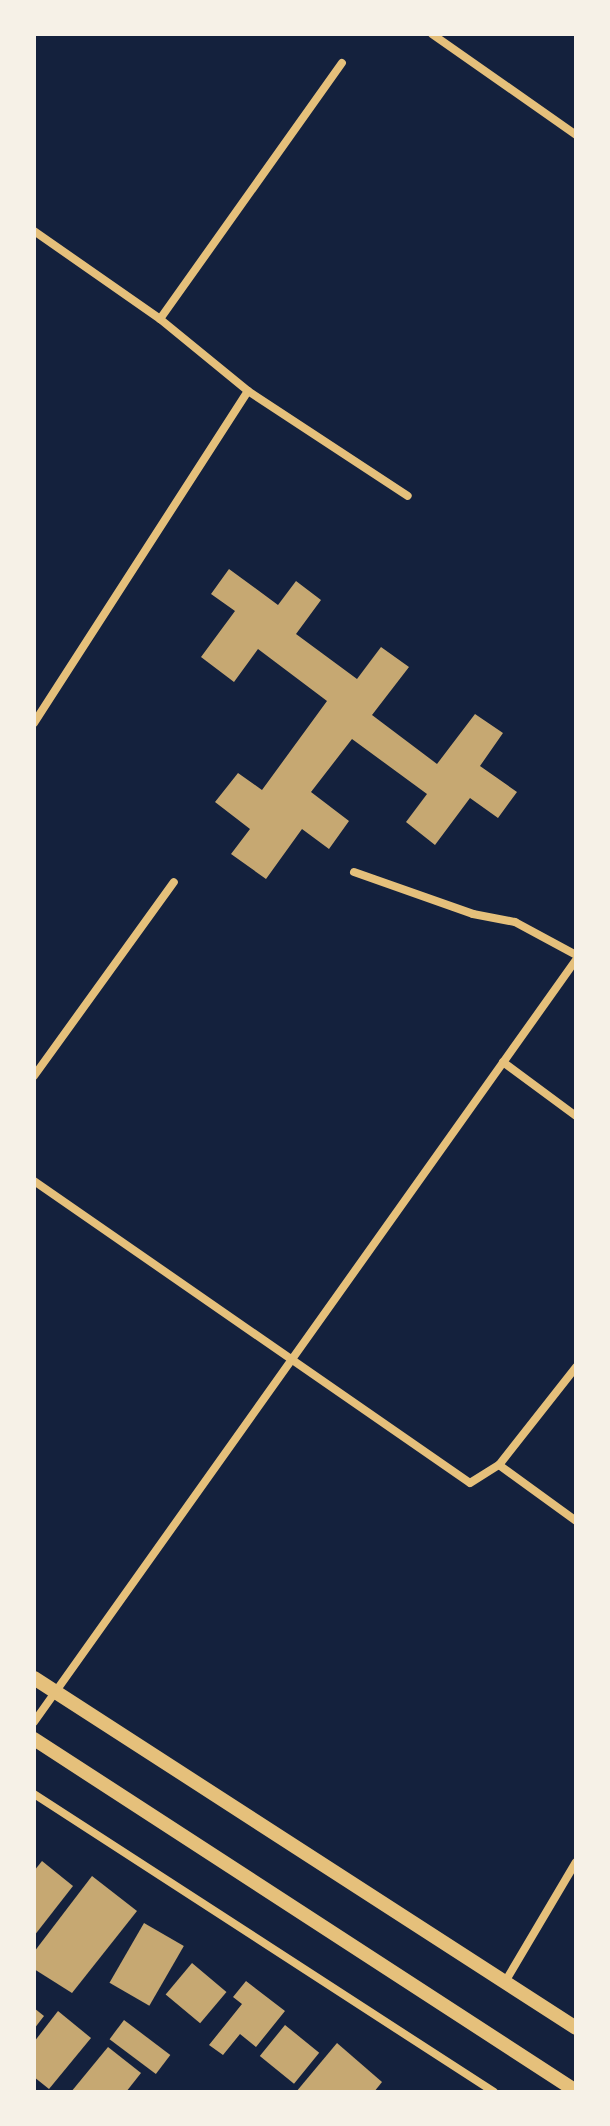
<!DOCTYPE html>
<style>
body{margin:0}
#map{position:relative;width:610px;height:2126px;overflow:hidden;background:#14213d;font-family:"Nunito Sans",sans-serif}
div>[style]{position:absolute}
.building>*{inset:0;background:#c6a872;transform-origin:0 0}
.minor>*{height:8px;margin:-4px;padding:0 4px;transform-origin:4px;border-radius:4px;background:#e5c07b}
.tertiary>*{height:14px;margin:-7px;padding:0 7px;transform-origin:7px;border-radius:7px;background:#e5c07b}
span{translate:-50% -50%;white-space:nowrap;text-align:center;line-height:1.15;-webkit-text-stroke:6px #f6f1e7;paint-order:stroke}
.frame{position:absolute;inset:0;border:36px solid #f6f1e7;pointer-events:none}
</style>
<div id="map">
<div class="building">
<i style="clip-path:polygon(229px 569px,278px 605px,296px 581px,321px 600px,296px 634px,357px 679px,381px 647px,409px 667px,372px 715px,437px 764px,475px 714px,503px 733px,480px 766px,517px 792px,498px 818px,470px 798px,435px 845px,406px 822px,427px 794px,352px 739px,311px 792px,349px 821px,329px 849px,302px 829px,266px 879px,231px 854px,250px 829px,215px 802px,238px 773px,262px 790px,327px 701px,258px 649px,234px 682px,201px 657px,235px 611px,211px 594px)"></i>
<i style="clip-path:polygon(42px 1861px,73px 1886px,34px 1936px,34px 1871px)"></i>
<i style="clip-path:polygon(92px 1876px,137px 1911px,72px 1993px,34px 1969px,34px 1952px)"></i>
<i style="left:144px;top:1923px;width:46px;height:69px;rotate:30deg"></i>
<i style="left:192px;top:1963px;width:45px;height:41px;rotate:40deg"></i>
<i style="clip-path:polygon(246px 1981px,285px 2011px,256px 2047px,240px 2034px,223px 2055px,209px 2045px,242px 2004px,233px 1997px)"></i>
<i style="clip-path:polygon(34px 2008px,44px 2016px,34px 2029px)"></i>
<i style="clip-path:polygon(58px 2011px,91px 2038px,49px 2089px,34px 2077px,34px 2042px)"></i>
<i style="left:124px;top:2020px;width:58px;height:24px;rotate:37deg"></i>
<i style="left:285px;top:2025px;width:44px;height:40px;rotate:39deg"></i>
<i style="clip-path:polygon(337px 2043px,382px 2082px,374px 2092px,296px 2092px)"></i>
<i style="clip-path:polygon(108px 2047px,141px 2073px,126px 2092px,71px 2092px)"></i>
</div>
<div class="minor">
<i style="left:432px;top:34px;width:176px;rotate:35deg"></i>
<i style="left:34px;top:231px;width:154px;rotate:34.9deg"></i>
<i style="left:160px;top:319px;width:114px;rotate:39.3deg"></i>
<i style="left:248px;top:391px;width:191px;rotate:33.3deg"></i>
<i style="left:160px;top:319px;width:314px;rotate:-54.6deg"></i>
<i style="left:34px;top:723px;width:395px;rotate:-57.2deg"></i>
<i style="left:354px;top:872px;width:126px;rotate:19.4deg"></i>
<i style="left:473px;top:914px;width:43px;rotate:10.8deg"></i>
<i style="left:515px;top:922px;width:69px;rotate:28.4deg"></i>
<i style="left:503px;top:1062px;width:91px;rotate:36.5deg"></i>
<i style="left:34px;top:1076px;width:239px;rotate:-54.2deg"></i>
<i style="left:34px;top:1181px;width:530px;rotate:34.71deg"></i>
<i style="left:470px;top:1483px;width:34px;rotate:-32deg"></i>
<i style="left:499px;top:1465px;width:125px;rotate:-51.8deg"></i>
<i style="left:499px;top:1465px;width:95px;rotate:36deg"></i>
<i style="left:34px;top:1722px;width:935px;rotate:-54.58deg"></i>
<i style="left:34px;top:1794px;width:548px;rotate:32.94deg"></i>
<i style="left:505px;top:1982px;width:139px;rotate:-59.4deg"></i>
</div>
<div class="tertiary">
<i style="left:34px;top:1678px;width:645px;rotate:32.85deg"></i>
<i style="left:34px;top:1739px;width:646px;rotate:33deg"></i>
</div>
<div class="frame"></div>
</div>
